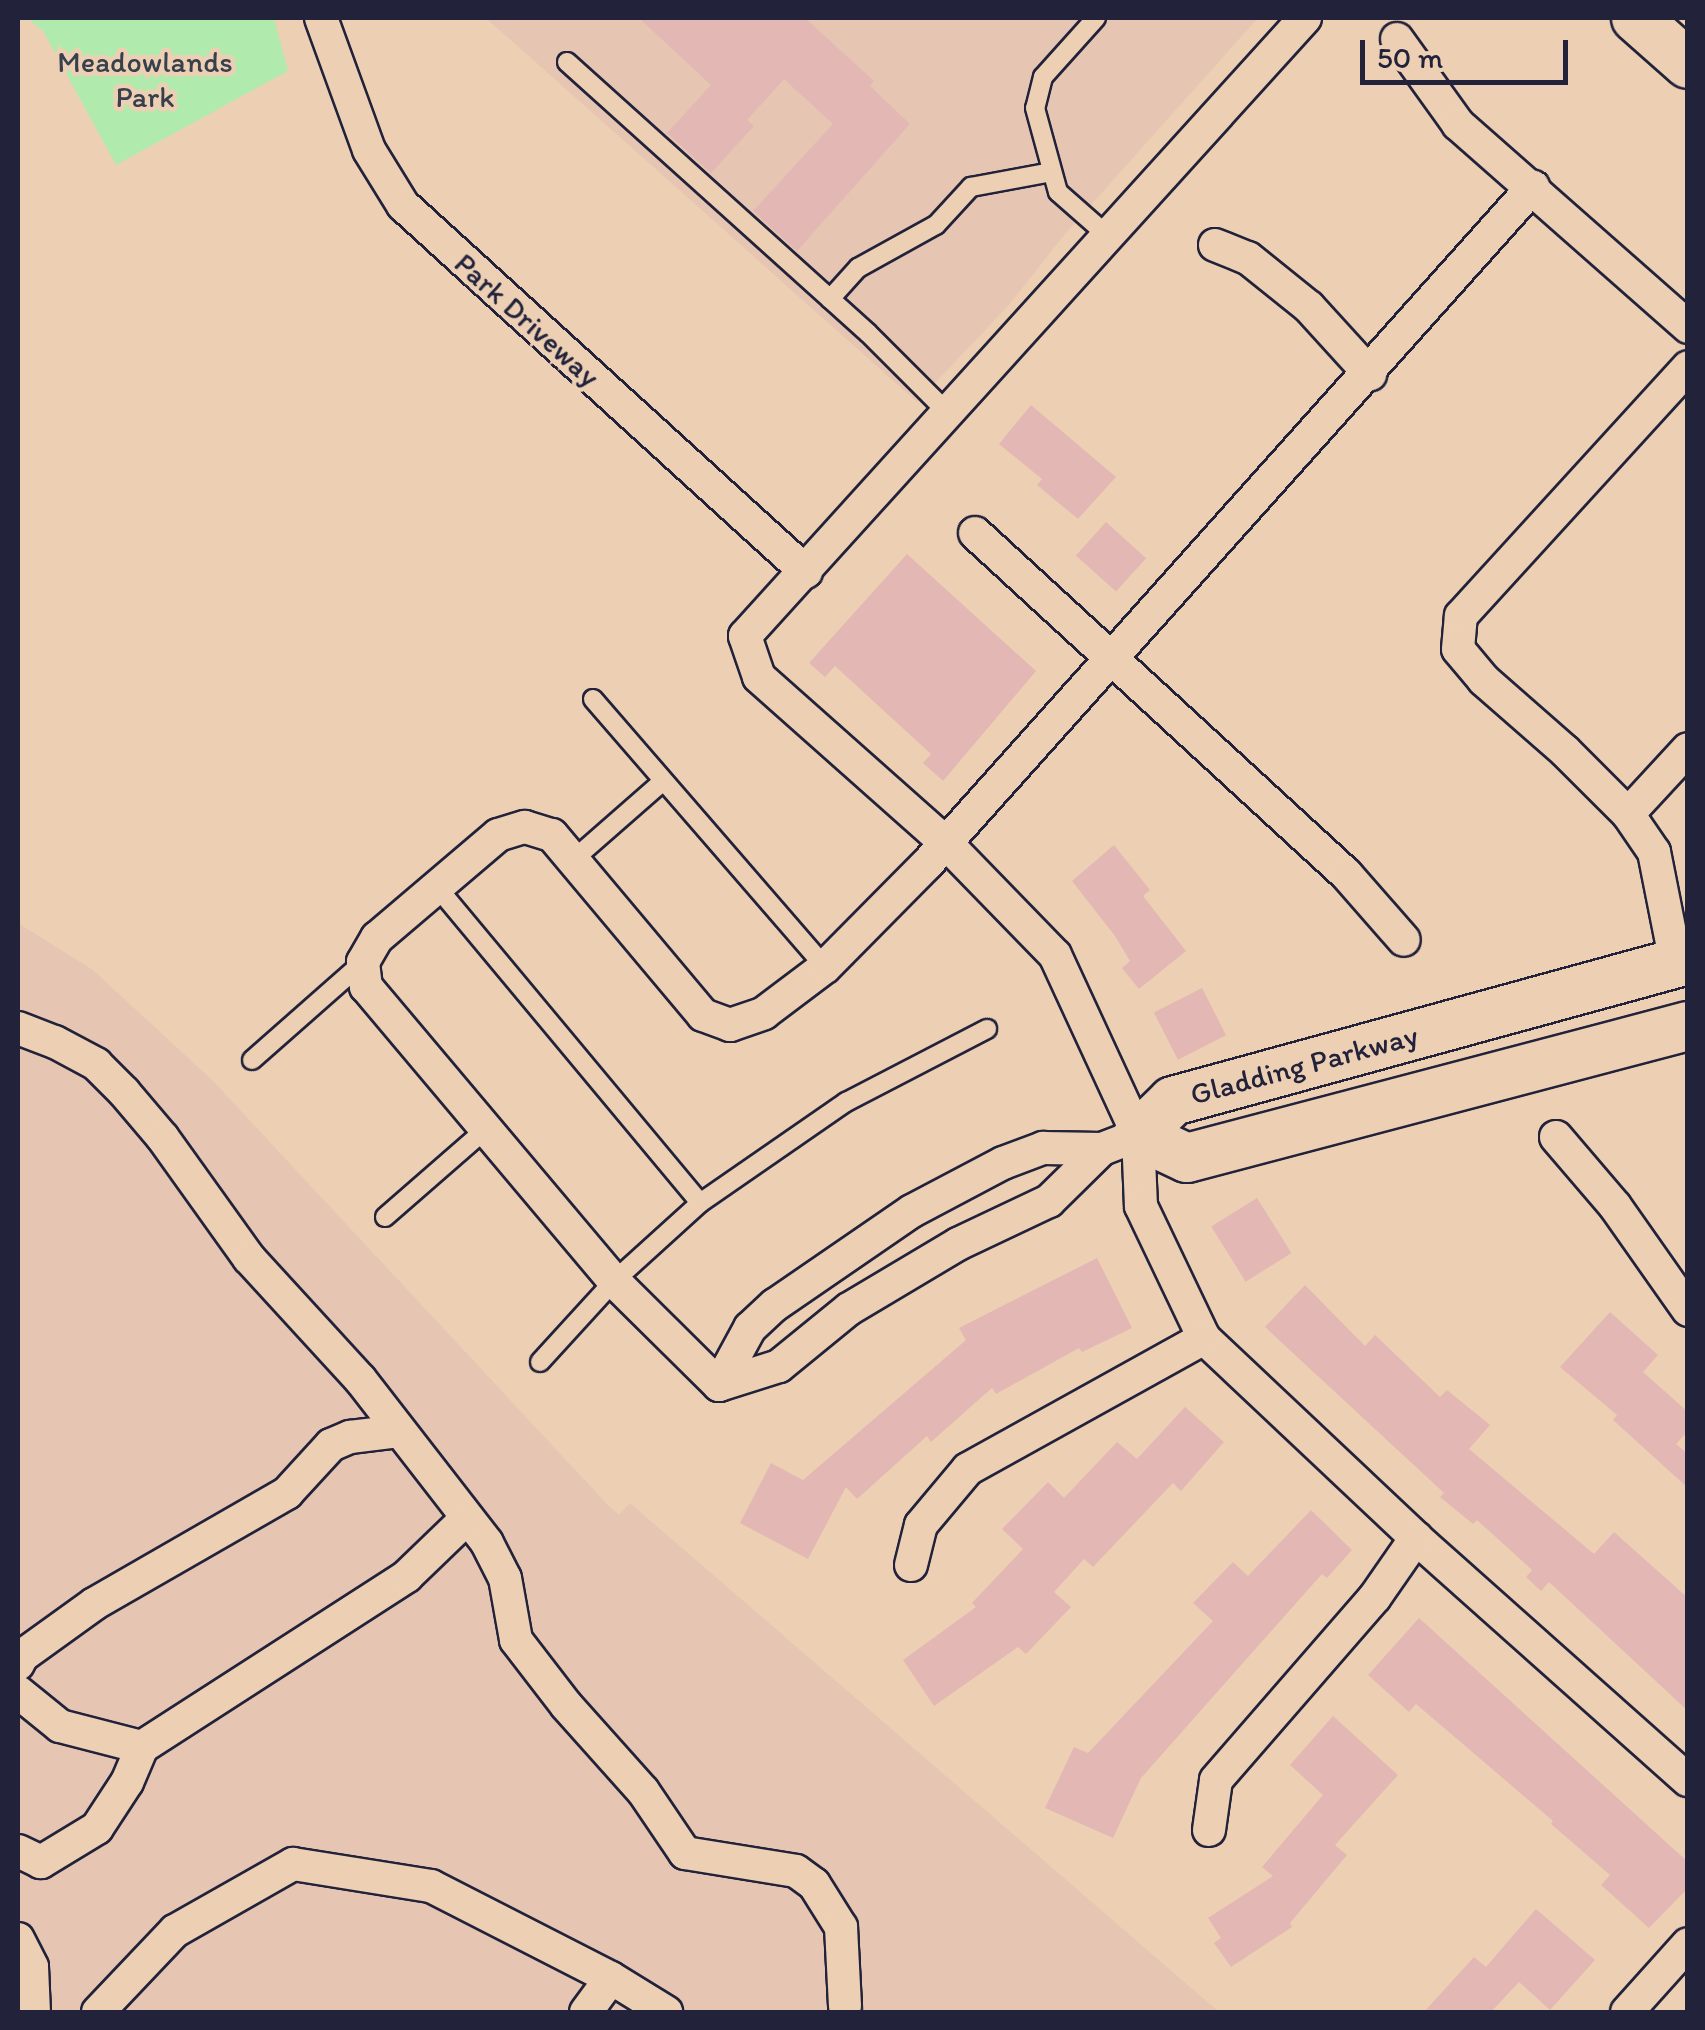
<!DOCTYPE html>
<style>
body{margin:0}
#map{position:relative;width:1705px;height:2030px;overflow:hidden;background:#edd0b4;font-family:Itim,sans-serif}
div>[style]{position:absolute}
.built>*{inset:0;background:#e6c5b2}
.green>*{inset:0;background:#b1eaad}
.building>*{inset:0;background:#e3b7b3;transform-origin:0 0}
.roads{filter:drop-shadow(2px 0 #22223b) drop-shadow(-2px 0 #22223b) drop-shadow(0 2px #22223b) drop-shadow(0 -2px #22223b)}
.lane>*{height:18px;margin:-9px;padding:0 9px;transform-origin:9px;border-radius:9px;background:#edd0b4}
.street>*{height:32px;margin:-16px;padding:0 16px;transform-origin:16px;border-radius:16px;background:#edd0b4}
.secondary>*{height:48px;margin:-24px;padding:0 24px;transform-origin:24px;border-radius:24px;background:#edd0b4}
span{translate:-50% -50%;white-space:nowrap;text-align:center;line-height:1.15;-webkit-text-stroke:9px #edd0b4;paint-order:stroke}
.park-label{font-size:30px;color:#37404c}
.street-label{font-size:30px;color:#22223b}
.frame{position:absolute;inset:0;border:20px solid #22223b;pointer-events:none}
.scale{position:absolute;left:1360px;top:40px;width:208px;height:45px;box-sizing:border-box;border:5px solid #22223b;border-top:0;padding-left:12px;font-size:30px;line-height:35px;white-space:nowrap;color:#22223b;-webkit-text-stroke:8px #edd0b4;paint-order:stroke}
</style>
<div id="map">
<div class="built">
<i style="clip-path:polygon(486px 18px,1258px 18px,1065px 234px,1008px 306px,917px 402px)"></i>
<i style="clip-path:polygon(18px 923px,93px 970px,213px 1081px,607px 1504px,619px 1515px,630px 1503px,1219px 2012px,18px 2012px)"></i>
</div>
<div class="green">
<i style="clip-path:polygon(27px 18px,274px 18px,288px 71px,116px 165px,43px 31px)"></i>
</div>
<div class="building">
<i style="clip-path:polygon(639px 18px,805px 18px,874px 81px,870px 86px,910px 124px,797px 251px,753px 211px,833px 124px,784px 79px,747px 120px,754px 126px,711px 173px,667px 133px,711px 85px)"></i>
<i style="clip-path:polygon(1031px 405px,1116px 477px,1078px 519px,1037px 485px,1042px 479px,999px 444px)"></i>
<i style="left:1106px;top:522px;width:54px;height:45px;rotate:42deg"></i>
<i style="clip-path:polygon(907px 554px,1036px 671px,943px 781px,923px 763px,931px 754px,835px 666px,825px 677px,809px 663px)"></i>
<i style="clip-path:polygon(1114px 845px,1150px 890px,1143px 896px,1186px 951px,1139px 989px,1122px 968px,1130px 961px,1115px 936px,1072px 881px)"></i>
<i style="left:1202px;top:988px;width:53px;height:54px;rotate:63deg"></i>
<i style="left:1257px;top:1198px;width:65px;height:54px;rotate:58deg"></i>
<i style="clip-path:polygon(1097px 1258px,1132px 1328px,1082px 1352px,1079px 1348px,996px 1394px,992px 1388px,931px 1442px,927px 1436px,857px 1499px,846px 1487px,808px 1559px,740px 1523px,771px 1463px,803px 1480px,966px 1340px,959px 1328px)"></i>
<i style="clip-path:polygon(1305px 1285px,1365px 1346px,1375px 1335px,1440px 1397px,1447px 1390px,1490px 1425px,1469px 1449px,1594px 1554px,1614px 1532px,1688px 1598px,1688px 1711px,1549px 1582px,1541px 1591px,1526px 1577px,1532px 1570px,1477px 1520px,1473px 1524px,1440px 1497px,1444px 1493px,1265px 1327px)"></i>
<i style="clip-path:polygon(1610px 1312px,1658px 1355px,1643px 1372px,1688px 1412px,1688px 1431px,1676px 1444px,1688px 1454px,1688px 1488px,1613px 1420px,1617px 1415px,1560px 1367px)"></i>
<i style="clip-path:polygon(1185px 1407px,1224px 1442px,1181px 1491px,1173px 1483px,1093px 1567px,1084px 1559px,1054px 1592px,1071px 1607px,1026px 1654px,1018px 1647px,934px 1706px,903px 1660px,976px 1607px,972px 1603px,1023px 1549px,1002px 1529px,1048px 1482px,1064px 1498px,1117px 1442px,1137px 1459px)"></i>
<i style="clip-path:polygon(1311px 1510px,1352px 1550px,1327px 1578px,1322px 1574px,1141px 1778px,1113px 1838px,1045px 1808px,1074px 1747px,1088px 1753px,1213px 1621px,1193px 1603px,1233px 1562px,1248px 1576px)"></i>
<i style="clip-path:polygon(1419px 1618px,1688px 1862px,1688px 1888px,1649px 1928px,1601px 1885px,1610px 1875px,1551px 1824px,1553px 1821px,1416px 1704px,1409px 1712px,1368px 1675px)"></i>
<i style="clip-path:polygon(1333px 1716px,1398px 1775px,1335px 1845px,1347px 1855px,1290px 1923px,1292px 1927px,1231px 1967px,1214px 1943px,1221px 1938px,1208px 1918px,1273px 1876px,1262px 1867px,1323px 1795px,1290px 1765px)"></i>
<i style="clip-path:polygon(1536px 1909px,1595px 1960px,1550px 2010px,1519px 1982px,1491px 2012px,1424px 2012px,1474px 1957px,1486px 1967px)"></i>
</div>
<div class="roads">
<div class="lane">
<i style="left:1096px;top:18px;width:79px;rotate:131.9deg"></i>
<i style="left:1043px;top:77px;width:32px;rotate:104deg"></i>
<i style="left:1035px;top:108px;width:87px;rotate:74.7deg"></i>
<i style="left:1058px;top:192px;width:67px;rotate:41.3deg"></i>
<i style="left:567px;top:62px;width:405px;rotate:42deg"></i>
<i style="left:868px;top:333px;width:113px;rotate:45deg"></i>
<i style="left:830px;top:299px;width:42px;rotate:-47.9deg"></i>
<i style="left:858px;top:268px;width:89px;rotate:-28.9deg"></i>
<i style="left:936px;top:225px;width:52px;rotate:-47.4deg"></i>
<i style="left:971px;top:187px;width:82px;rotate:-10.5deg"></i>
<i style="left:593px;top:699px;width:354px;rotate:49.1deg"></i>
<i style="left:573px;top:860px;width:118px;rotate:-41.2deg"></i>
<i style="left:437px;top:887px;width:411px;rotate:50.2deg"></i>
<i style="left:252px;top:1060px;width:148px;rotate:-41.4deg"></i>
<i style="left:385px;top:1217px;width:134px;rotate:-41.1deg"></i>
<i style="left:540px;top:1362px;width:110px;rotate:-47.6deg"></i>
<i style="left:614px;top:1281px;width:116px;rotate:-42.2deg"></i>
<i style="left:700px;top:1203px;width:178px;rotate:-34.7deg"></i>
<i style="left:846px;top:1102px;width:159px;rotate:-27.4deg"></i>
</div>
<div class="street">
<i style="left:321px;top:18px;width:140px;rotate:70deg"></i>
<i style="left:369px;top:150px;width:65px;rotate:58.3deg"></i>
<i style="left:403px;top:205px;width:545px;rotate:42.32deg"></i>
<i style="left:1305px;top:18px;width:834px;rotate:132.18deg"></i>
<i style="left:745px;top:636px;width:43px;rotate:71.1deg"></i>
<i style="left:759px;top:677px;width:250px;rotate:41.6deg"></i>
<i style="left:946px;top:843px;width:156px;rotate:45.8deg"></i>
<i style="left:1055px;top:955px;width:198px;rotate:65.2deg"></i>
<i style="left:1138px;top:1135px;width:71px;rotate:87.6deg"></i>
<i style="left:1141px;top:1206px;width:146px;rotate:64.5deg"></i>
<i style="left:1204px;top:1338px;width:291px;rotate:43.3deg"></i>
<i style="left:1416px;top:1538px;width:364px;rotate:41.7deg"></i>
<i style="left:1397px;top:39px;width:105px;rotate:54.3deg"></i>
<i style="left:1458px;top:124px;width:307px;rotate:41.4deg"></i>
<i style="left:1215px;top:245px;width:35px;rotate:22deg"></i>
<i style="left:1248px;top:258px;width:78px;rotate:38.8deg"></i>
<i style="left:1309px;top:307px;width:91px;rotate:47.7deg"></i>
<i style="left:975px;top:533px;width:505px;rotate:42.59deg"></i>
<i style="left:1347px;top:875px;width:86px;rotate:48.8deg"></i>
<i style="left:1628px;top:814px;width:88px;rotate:-47.3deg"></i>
<i style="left:1676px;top:963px;width:113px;rotate:-101.2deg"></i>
<i style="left:1654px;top:852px;width:46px;rotate:-124.4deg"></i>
<i style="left:1628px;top:814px;width:89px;rotate:-135deg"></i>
<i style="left:1565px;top:751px;width:108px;rotate:-138.8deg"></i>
<i style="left:1484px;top:680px;width:40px;rotate:-130deg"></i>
<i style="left:1458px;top:649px;width:33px;rotate:-85deg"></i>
<i style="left:1461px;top:616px;width:337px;rotate:-47.6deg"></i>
<i style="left:18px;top:1028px;width:40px;rotate:21deg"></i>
<i style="left:55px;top:1042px;width:47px;rotate:28.2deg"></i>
<i style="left:96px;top:1064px;width:40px;rotate:45deg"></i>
<i style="left:124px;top:1092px;width:60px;rotate:49.7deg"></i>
<i style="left:163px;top:1138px;width:148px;rotate:54.4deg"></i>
<i style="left:249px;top:1258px;width:164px;rotate:47.5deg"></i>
<i style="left:360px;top:1379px;width:207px;rotate:52.2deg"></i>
<i style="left:487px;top:1543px;width:39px;rotate:63deg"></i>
<i style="left:505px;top:1578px;width:63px;rotate:79.9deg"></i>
<i style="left:516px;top:1640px;width:82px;rotate:52.4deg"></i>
<i style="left:566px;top:1705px;width:115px;rotate:48.2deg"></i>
<i style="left:643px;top:1791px;width:75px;rotate:55.9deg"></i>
<i style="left:685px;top:1853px;width:112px;rotate:9.2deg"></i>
<i style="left:796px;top:1871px;width:22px;rotate:36deg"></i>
<i style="left:814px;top:1884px;width:51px;rotate:57.9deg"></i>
<i style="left:841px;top:1927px;width:79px;rotate:87.1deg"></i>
<i style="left:1556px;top:1137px;width:91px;rotate:49.5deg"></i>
<i style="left:1615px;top:1206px;width:127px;rotate:54.9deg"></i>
<i style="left:719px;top:1385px;width:148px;rotate:-135.3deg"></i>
<i style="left:614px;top:1281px;width:385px;rotate:-130.1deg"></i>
<i style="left:366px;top:987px;width:25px;rotate:-97deg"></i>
<i style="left:363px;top:962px;width:28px;rotate:-60deg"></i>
<i style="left:377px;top:938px;width:159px;rotate:-40.4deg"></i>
<i style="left:498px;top:835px;width:28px;rotate:-17deg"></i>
<i style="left:525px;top:827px;width:28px;rotate:17deg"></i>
<i style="left:552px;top:835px;width:235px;rotate:50deg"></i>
<i style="left:703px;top:1015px;width:29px;rotate:20deg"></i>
<i style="left:730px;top:1025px;width:36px;rotate:-19deg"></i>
<i style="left:764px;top:1013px;width:76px;rotate:-37deg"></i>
<i style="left:825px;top:967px;width:145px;rotate:-45.3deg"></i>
<i style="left:927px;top:864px;width:909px;rotate:-48.17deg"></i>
<i style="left:719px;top:1385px;width:63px;rotate:-17.6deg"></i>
<i style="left:779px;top:1366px;width:90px;rotate:-39.2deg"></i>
<i style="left:849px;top:1309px;width:127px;rotate:-30.8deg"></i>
<i style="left:958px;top:1244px;width:101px;rotate:-25.3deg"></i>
<i style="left:1049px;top:1201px;width:74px;rotate:-44.5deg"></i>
<i style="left:1102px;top:1149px;width:39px;rotate:-21deg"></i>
<i style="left:719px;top:1385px;width:65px;rotate:-61.5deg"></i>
<i style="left:750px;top:1328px;width:34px;rotate:-43deg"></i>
<i style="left:775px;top:1305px;width:166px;rotate:-34.5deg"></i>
<i style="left:912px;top:1211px;width:103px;rotate:-27.8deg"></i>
<i style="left:1003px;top:1163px;width:43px;rotate:-20.6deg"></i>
<i style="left:1043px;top:1148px;width:59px;rotate:1deg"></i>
<i style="left:911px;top:1565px;width:41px;rotate:-76deg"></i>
<i style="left:921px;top:1525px;width:73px;rotate:-50deg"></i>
<i style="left:968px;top:1469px;width:270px;rotate:-29deg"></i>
<i style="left:18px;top:1664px;width:9px;rotate:-63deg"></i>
<i style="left:22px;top:1656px;width:89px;rotate:-35.8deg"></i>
<i style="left:94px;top:1604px;width:223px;rotate:-29.9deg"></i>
<i style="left:287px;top:1493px;width:65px;rotate:-47.5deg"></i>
<i style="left:331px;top:1445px;width:21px;rotate:-23deg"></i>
<i style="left:350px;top:1437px;width:49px;rotate:-7deg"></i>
<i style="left:18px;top:1692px;width:54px;rotate:39deg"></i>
<i style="left:60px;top:1726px;width:85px;rotate:14.4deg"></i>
<i style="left:142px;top:1747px;width:38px;rotate:113deg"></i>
<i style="left:127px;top:1782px;width:55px;rotate:123.1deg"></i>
<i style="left:97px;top:1828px;width:66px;rotate:148.7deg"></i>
<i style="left:41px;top:1862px;width:25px;rotate:-154deg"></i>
<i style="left:142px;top:1747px;width:315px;rotate:-32.8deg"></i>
<i style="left:407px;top:1576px;width:83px;rotate:-44deg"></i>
<i style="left:1209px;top:1830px;width:50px;rotate:-82deg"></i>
<i style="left:1216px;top:1780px;width:242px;rotate:-49deg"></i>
<i style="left:1375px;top:1597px;width:72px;rotate:-55.2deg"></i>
<i style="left:18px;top:1939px;width:31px;rotate:63deg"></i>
<i style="left:32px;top:1967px;width:45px;rotate:87.5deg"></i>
<i style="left:98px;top:2012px;width:112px;rotate:-46.5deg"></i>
<i style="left:175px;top:1931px;width:136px;rotate:-29.6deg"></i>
<i style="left:293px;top:1864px;width:140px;rotate:9.1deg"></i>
<i style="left:431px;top:1886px;width:202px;rotate:27.1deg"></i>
<i style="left:611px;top:1978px;width:65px;rotate:31.7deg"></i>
<i style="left:586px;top:2012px;width:42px;rotate:-53.7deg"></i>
<i style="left:1627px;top:2012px;width:91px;rotate:-48.1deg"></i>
</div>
<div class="secondary">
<i style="left:1636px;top:18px;width:69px;rotate:41.5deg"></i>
<i style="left:1688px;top:960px;width:534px;rotate:164.69deg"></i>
<i style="left:1173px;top:1101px;width:49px;rotate:135.8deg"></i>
<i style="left:1138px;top:1135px;width:54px;rotate:25.1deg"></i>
<i style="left:1187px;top:1158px;width:518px;rotate:-14.76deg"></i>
</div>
</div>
<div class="park-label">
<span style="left:145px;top:79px">Meadowlands<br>Park</span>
</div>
<div class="street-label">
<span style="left:527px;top:320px;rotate:42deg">Park Driveway</span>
<span style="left:1304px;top:1065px;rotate:-15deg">Gladding Parkway</span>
</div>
<div class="frame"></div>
<div class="scale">50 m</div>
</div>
